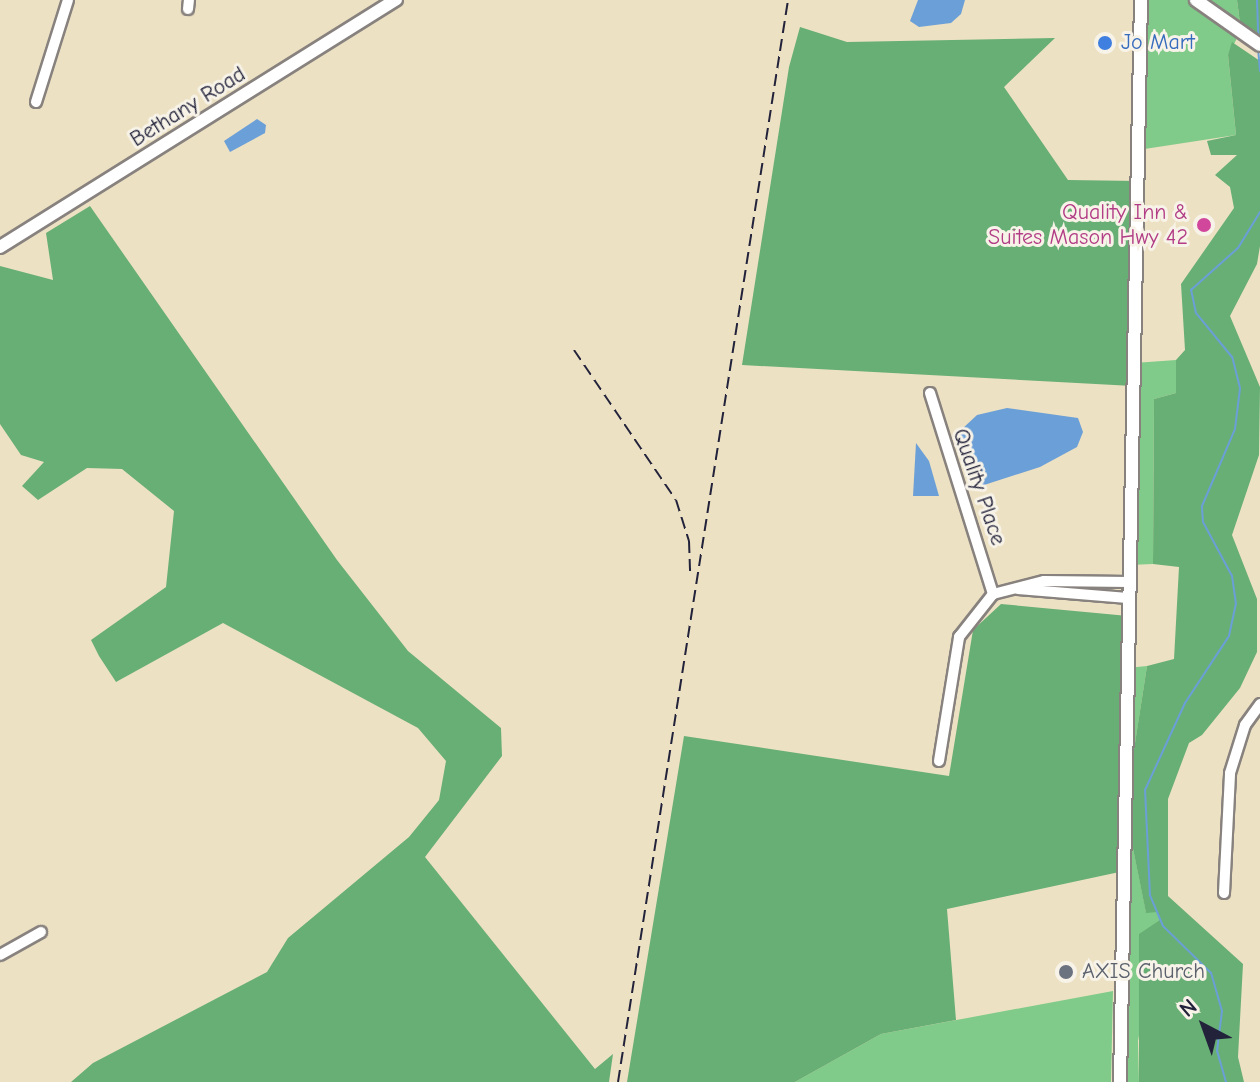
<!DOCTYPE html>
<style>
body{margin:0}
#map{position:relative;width:1260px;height:1082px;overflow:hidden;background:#ede1c3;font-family:"Comic Neue",sans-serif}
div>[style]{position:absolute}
.green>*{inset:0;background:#80cb89}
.forest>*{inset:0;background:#68af75}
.water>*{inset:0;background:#6b9fd7}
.stream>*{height:2px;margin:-1px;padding:0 1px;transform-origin:1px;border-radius:1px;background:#6b9fd7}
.roads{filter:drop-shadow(2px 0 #88827f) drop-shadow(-2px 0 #88827f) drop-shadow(0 2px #88827f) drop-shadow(0 -2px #88827f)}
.minor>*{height:10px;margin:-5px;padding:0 5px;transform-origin:5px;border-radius:5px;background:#fff}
.major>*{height:12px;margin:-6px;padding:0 6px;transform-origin:6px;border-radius:6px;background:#fff}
.rail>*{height:2px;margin-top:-1px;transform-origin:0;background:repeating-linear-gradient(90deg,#22223b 0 12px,transparent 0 18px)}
.dots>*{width:22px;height:22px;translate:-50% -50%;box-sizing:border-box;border:4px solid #f7f3e8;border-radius:50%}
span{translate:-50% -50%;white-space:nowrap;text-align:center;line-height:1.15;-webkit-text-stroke:6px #f7f3e8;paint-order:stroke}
.shop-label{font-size:22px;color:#366cbe}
.left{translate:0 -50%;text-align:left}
.street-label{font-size:22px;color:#22223b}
.hotel-label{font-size:22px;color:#b23c85}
.right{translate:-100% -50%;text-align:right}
.worship-label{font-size:22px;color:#5b616d}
.north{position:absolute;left:1164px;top:986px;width:80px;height:80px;-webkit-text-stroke:6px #f7f3e8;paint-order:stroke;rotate:319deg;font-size:22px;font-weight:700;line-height:32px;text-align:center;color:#22223b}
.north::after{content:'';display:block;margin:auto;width:28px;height:36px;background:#22223b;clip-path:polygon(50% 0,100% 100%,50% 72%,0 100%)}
</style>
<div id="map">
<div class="green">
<i style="clip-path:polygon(1143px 0,1237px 0,1241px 31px,1228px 55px,1236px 135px,1138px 150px)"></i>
<i style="clip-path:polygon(1176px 360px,1176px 393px,1154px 399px,1153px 564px,1129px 565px,1134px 363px)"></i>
<i style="clip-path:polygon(1147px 666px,1125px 809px,1146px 912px,1157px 912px,1160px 920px,1138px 1041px,1139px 1082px,1120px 1082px,1127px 668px)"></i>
<i style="clip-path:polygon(1113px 991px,1111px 1082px,795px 1082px,881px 1034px)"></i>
</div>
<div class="forest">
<i style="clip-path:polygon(1237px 0,1260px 0,1260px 45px,1241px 31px)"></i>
<i style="clip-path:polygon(800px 27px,847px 42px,1055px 38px,1004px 87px,1068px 180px,1138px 181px,1133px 386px,742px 365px,789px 67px)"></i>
<i style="clip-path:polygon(1232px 42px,1260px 61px,1260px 246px,1257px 264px,1230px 316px,1260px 387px,1259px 455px,1232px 535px,1257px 599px,1257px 652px,1240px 688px,1202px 735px,1189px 743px,1168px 799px,1168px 896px,1243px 964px,1238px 1057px,1244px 1082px,1139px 1082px,1139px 934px,1160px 920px,1157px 912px,1146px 913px,1126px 814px,1124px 871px,947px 909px,956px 1020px,881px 1034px,795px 1082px,627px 1082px,684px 736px,949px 776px,973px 630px,1001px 604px,1128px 616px,1126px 801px,1147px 666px,1174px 659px,1179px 567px,1153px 564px,1154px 399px,1176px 393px,1176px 360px,1185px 350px,1181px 284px,1234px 208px,1230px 187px,1215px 175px,1237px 155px,1211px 155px,1207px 141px,1236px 135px,1228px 55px)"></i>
<i style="clip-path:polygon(90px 206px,337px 560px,408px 651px,501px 728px,502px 756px,425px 857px,595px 1069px,613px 1054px,609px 1082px,71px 1082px,93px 1063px,267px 972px,288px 938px,409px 837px,439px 800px,446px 761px,418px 728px,223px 623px,116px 682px,99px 656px,91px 640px,166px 587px,174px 511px,122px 469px,87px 468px,38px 500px,22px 486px,44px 462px,21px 455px,0 424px,0 266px,53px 280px,46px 233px)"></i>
</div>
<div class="water">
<i style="clip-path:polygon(918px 0,965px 0,961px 14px,951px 23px,919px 27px,910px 21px)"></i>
<i style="clip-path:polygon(257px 119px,266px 125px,265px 133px,230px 152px,224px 141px)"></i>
<i style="clip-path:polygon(1007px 408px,1078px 418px,1083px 432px,1077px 447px,1040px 467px,981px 486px,966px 469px,958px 445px,961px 430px,977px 415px)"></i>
<i style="clip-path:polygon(916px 443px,929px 461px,939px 496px,913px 496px)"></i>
</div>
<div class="stream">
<i style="left:1257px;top:0;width:37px;rotate:88deg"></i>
<i style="left:1258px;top:48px;width:23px;rotate:85deg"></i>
<i style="left:1226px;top:1082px;width:32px;rotate:-106deg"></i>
<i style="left:1217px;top:1051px;width:40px;rotate:-82.9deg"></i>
<i style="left:1222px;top:1011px;width:40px;rotate:-106deg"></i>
<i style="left:1211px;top:973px;width:67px;rotate:-135.6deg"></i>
<i style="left:1163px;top:926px;width:34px;rotate:-113deg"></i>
<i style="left:1150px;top:895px;width:105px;rotate:-92.7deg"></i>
<i style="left:1145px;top:790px;width:96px;rotate:-65.3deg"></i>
<i style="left:1185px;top:703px;width:80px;rotate:-56.7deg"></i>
<i style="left:1229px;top:636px;width:33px;rotate:-78deg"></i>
<i style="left:1236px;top:604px;width:28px;rotate:-98deg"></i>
<i style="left:1232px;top:576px;width:61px;rotate:-118.2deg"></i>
<i style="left:1203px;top:522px;width:16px;rotate:-94deg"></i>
<i style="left:1202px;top:506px;width:84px;rotate:-66.8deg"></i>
<i style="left:1235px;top:429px;width:41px;rotate:-83deg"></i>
<i style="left:1240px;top:388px;width:32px;rotate:-104deg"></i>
<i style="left:1232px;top:357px;width:57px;rotate:-129.3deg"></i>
<i style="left:1196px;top:313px;width:24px;rotate:-102deg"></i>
<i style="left:1191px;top:290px;width:63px;rotate:-41.8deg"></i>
<i style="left:1238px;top:248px;width:42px;rotate:-58.6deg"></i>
</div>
<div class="roads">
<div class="minor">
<i style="left:188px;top:9px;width:9px;rotate:-84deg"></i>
<i style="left:36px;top:102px;width:107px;rotate:-72.6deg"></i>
<i style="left:930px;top:393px;width:211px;rotate:72.6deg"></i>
<i style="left:1018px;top:589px;width:110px;rotate:4.7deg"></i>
<i style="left:939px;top:761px;width:126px;rotate:-80.8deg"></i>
<i style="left:959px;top:637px;width:55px;rotate:-51.7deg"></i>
<i style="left:993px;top:594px;width:53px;rotate:-14.3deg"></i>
<i style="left:1044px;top:581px;width:85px;rotate:0.7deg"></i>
<i style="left:1224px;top:893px;width:120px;rotate:-87.1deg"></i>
<i style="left:1230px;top:773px;width:50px;rotate:-72.6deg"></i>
<i style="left:1245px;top:725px;width:26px;rotate:-54deg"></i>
<i style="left:0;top:955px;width:47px;rotate:-29.3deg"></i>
</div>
<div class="major">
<i style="left:1196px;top:0;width:78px;rotate:35.1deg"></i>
<i style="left:0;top:247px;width:467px;rotate:-32deg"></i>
<i style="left:1120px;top:1082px;width:1082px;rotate:-88.89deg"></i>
</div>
</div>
<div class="rail">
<i style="left:574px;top:350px;width:181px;rotate:55.8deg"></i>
<i style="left:676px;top:500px;width:43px;rotate:72.4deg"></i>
<i style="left:689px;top:541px;width:31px;rotate:88deg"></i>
<i style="left:618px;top:1082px;width:1095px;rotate:-81.07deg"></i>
</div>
<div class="dots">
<i style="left:1105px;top:43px;background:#3f7fe0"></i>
<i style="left:1204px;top:225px;background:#d1479c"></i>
<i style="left:1066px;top:972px;background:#6b7280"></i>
</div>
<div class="shop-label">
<span class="left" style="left:1121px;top:43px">Jo Mart</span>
</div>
<div class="street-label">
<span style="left:188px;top:107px;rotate:-32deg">Bethany Road</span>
<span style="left:979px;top:487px;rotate:71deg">Quality Place</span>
</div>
<div class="hotel-label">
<span class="right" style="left:1188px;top:225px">Quality Inn &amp;<br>Suites Mason Hwy 42</span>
</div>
<div class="worship-label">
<span class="left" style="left:1082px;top:972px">AXIS Church</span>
</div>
<div class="north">N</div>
</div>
